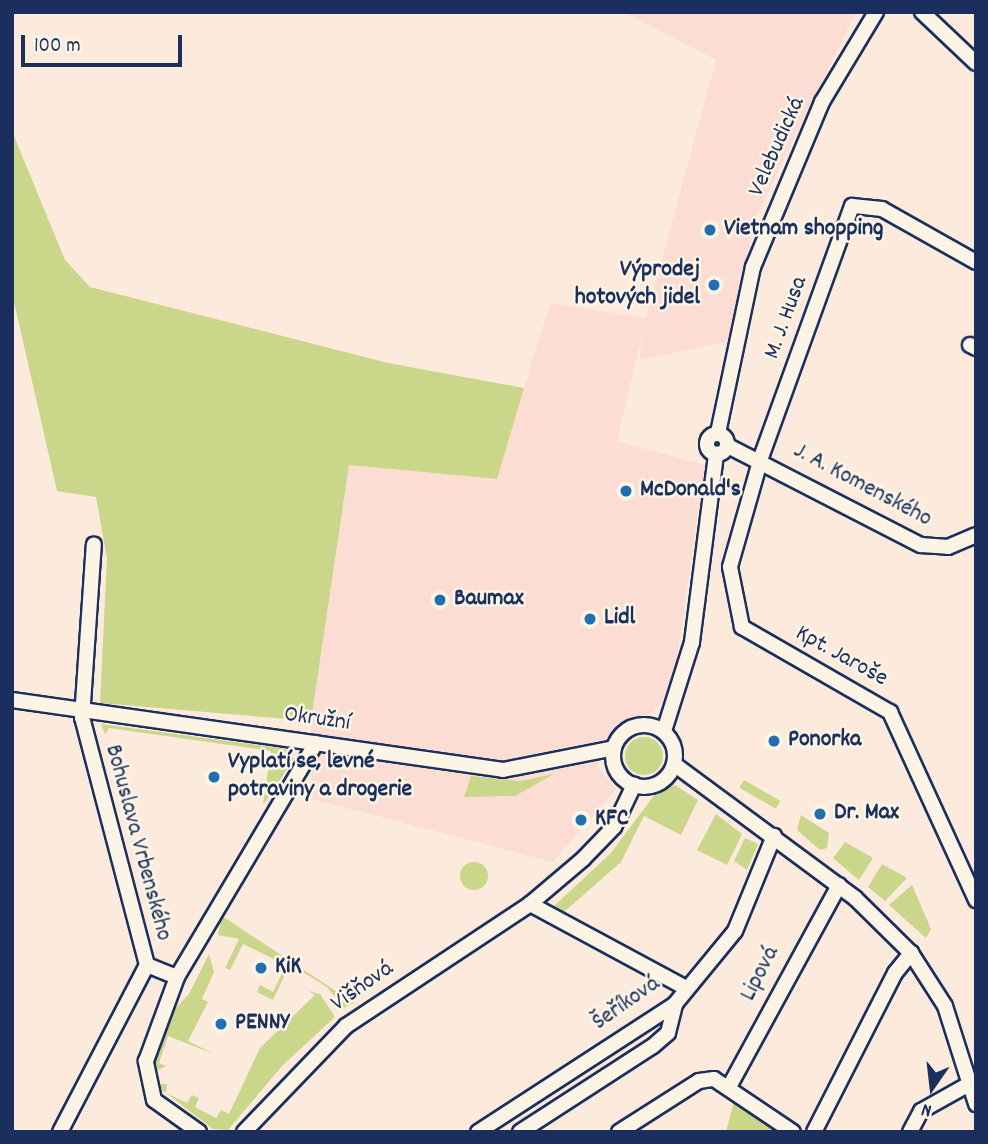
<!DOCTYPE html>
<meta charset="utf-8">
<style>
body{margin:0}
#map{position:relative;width:988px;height:1144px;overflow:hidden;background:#fceadd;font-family:Dekko,sans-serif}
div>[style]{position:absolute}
.built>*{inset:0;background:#fcddd3}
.green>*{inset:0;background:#cad689;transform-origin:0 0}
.round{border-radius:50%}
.roads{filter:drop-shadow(2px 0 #1b2f5e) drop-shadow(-2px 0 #1b2f5e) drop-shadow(0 2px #1b2f5e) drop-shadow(0 -2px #1b2f5e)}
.minor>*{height:14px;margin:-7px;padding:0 7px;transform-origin:7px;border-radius:7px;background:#fcf5e5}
.minor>.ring{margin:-7px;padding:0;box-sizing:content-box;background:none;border:14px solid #fcf5e5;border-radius:50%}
.dots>*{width:19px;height:19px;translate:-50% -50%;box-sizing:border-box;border:4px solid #fcf5e5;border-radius:50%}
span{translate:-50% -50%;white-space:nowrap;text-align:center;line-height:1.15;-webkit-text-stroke:5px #fcf5e5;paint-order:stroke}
.street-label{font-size:24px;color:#1b2f5e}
.poi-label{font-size:24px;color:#1b2f5e;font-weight:700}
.left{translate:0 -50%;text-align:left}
.right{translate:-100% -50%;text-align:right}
.frame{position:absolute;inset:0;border:14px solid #1b2f5e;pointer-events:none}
.north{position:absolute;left:897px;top:1053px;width:70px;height:70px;-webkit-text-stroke:5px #fcf5e5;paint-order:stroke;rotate:194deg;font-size:19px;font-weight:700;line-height:28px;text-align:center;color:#1b2f5e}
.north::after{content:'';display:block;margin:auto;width:24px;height:32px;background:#1b2f5e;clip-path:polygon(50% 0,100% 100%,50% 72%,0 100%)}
.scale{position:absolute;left:21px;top:35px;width:161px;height:32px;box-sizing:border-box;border:4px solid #1b2f5e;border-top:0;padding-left:9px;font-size:21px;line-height:24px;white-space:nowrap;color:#1b2f5e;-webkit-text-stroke:5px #fcf5e5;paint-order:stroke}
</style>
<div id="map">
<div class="built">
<i style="clip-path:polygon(624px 12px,856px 12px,756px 216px,727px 342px,639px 360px,643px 331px,617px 441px,705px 465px,672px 693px,650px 714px,608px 735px,597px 766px,616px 789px,553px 862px,312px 799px,311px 721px,349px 465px,496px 479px,550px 303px,646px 318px,716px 60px)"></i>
</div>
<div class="green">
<i style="clip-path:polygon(12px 131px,65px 260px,90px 287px,388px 363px,524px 388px,497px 479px,349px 465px,311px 721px,100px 703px,107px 558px,96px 497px,57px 491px,12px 293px)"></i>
<i style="clip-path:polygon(101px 724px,288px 749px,294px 759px,263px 805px,271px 751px,109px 728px,105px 734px)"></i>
<i class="round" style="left:625px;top:737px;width:38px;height:38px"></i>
<i style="clip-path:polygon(554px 774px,515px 796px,464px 797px,471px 776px,521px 781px)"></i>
<i style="left:744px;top:780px;width:42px;height:9px;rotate:30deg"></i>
<i style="clip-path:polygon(675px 785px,698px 800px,681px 835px,644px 816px,621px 862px,564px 912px,554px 906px,610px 854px,659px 789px)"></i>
<i style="clip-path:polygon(716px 814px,742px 834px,727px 865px,697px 850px)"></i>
<i style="clip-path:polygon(801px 815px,829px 833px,827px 848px,820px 850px,797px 830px)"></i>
<i style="clip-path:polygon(745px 838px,758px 844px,747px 870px,734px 861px)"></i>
<i style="clip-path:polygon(845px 842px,873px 858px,859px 880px,833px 858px)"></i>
<i class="round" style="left:460px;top:862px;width:28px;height:28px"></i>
<i style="clip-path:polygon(882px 864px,907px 878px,885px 901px,868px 887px)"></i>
<i style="clip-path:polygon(912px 885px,931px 929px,926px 938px,889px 905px)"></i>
<i style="clip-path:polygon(222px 916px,354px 1003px,344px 1008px,327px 987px,290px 964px,273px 1000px,257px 992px,260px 985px,273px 992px,286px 965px,243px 944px,230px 970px,225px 968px,239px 939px,218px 935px)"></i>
<i style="clip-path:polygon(209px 954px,214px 972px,202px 999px,208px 1002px,188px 1041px,214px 1054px,168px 1036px,159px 1063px,166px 1066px,156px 1071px,152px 1066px,171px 1013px,189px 994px)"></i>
<i style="clip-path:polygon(308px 991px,320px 994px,335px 1017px,282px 1066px,228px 1130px,213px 1129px,162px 1090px,160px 1084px,167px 1084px,166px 1093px,187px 1103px,192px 1095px,199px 1098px,195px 1107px,216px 1118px,221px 1110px,229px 1114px,260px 1048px,315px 995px)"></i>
<i style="clip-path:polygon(735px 1097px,786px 1132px,726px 1132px)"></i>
</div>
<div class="roads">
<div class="minor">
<i style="left:922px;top:12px;width:74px;rotate:43.4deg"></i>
<i style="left:976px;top:262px;width:108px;rotate:-150.6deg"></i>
<i style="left:882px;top:209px;width:30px;rotate:-174deg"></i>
<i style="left:852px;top:206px;width:268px;rotate:109.9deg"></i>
<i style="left:761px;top:458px;width:113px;rotate:105.9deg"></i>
<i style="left:730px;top:567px;width:61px;rotate:78.7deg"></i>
<i style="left:742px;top:627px;width:171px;rotate:29.9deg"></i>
<i style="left:890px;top:712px;width:207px;rotate:65.4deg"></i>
<i style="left:970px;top:345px;width:7px;rotate:27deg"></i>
<i style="left:718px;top:433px;width:170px;rotate:-78.1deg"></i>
<i style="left:753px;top:267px;width:179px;rotate:-67.3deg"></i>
<i style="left:822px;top:102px;width:105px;rotate:-59deg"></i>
<i class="ring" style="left:707px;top:434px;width:6px;height:6px"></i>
<i style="left:728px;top:446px;width:217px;rotate:27.2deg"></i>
<i style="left:921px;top:545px;width:27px;rotate:4deg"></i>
<i style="left:948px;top:547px;width:30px;rotate:-23deg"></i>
<i style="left:12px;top:700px;width:496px;rotate:8.1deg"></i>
<i style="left:503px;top:770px;width:113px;rotate:-11.2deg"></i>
<i class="ring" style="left:613px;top:725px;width:48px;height:48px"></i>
<i style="left:664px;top:731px;width:93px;rotate:-72.5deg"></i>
<i style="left:692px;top:642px;width:190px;rotate:-82.7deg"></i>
<i style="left:674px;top:764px;width:225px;rotate:36.5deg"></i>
<i style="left:855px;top:898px;width:78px;rotate:44.5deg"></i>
<i style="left:911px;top:953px;width:63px;rotate:57.3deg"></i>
<i style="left:945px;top:1006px;width:103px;rotate:72.4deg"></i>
<i style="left:530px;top:904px;width:177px;rotate:28.3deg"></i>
<i style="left:147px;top:965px;width:32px;rotate:22deg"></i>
<i style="left:729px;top:1087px;width:230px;rotate:-61.4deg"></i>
<i style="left:60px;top:1132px;width:188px;rotate:-62.5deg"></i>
<i style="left:147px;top:965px;width:255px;rotate:-104.7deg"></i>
<i style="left:82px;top:718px;width:174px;rotate:-86.1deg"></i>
<i style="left:199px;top:1132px;width:55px;rotate:-144.6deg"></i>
<i style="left:154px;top:1100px;width:40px;rotate:-102deg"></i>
<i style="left:146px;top:1061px;width:90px;rotate:-69.7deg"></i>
<i style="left:177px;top:977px;width:272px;rotate:-59.3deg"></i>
<i style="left:244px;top:1132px;width:147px;rotate:-46.1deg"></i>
<i style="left:346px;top:1026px;width:221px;rotate:-33.5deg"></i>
<i style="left:530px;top:904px;width:70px;rotate:-40.3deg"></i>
<i style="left:583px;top:859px;width:45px;rotate:-45.9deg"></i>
<i style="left:614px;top:827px;width:47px;rotate:-64.5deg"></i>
<i style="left:478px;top:1132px;width:235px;rotate:-33deg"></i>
<i style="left:675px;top:1004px;width:94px;rotate:-50.6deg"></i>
<i style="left:735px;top:931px;width:103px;rotate:-67.7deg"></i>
<i style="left:520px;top:1132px;width:158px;rotate:-32.9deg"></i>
<i style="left:653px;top:1046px;width:20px;rotate:-41deg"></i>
<i style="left:668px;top:1033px;width:30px;rotate:-76deg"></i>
<i style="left:619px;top:1132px;width:95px;rotate:-32.5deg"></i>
<i style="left:699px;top:1081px;width:15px;rotate:-8deg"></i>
<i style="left:714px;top:1079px;width:95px;rotate:33.9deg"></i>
<i style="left:814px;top:1132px;width:178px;rotate:-63deg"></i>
<i style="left:895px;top:973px;width:26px;rotate:-51deg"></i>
<i style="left:910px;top:1132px;width:24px;rotate:-62deg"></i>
<i style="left:921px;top:1111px;width:57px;rotate:-29.2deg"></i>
</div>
</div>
<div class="dots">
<i style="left:710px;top:230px;background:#1f6fb2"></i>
<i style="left:714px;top:285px;background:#1f6fb2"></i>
<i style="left:626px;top:491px;background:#1f6fb2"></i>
<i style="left:440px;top:600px;background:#1f6fb2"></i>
<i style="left:590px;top:619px;background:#1f6fb2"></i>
<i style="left:774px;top:741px;background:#1f6fb2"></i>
<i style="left:214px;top:777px;background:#1f6fb2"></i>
<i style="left:820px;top:814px;background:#1f6fb2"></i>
<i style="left:581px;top:820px;background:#1f6fb2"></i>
<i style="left:261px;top:968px;background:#1f6fb2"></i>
<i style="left:221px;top:1024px;background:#1f6fb2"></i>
</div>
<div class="street-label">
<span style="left:778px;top:147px;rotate:-66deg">Velebudická</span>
<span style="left:787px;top:318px;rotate:-70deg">M. J. Husa</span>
<span style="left:862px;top:486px;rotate:28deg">J. A. Komenského</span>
<span style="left:841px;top:657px;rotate:29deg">Kpt. Jaroše</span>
<span style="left:317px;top:720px;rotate:8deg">Okružní</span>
<span style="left:137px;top:843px;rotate:75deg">Bohuslava Vrbenského</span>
<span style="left:761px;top:974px;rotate:-63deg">Lipová</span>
<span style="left:363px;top:987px;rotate:-35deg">Višňová</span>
<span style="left:627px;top:1004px;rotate:-35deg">Šeříková</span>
</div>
<div class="poi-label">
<span class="left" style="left:724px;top:230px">Vietnam shopping</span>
<span class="right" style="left:700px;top:285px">Výprodej<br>hotových jidel</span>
<span class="left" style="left:640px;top:491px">McDonald's</span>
<span class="left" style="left:454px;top:600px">Baumax</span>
<span class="left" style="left:604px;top:619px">Lidl</span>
<span class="left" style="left:788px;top:741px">Ponorka</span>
<span class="left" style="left:228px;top:777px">Vyplatí se, levné<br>potraviny a drogerie</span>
<span class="left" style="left:834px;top:814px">Dr. Max</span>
<span class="left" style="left:595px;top:820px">KFC</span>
<span class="left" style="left:275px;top:968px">KiK</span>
<span class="left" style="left:235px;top:1024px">PENNY</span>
</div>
<div class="frame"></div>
<div class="north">N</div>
<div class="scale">100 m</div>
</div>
